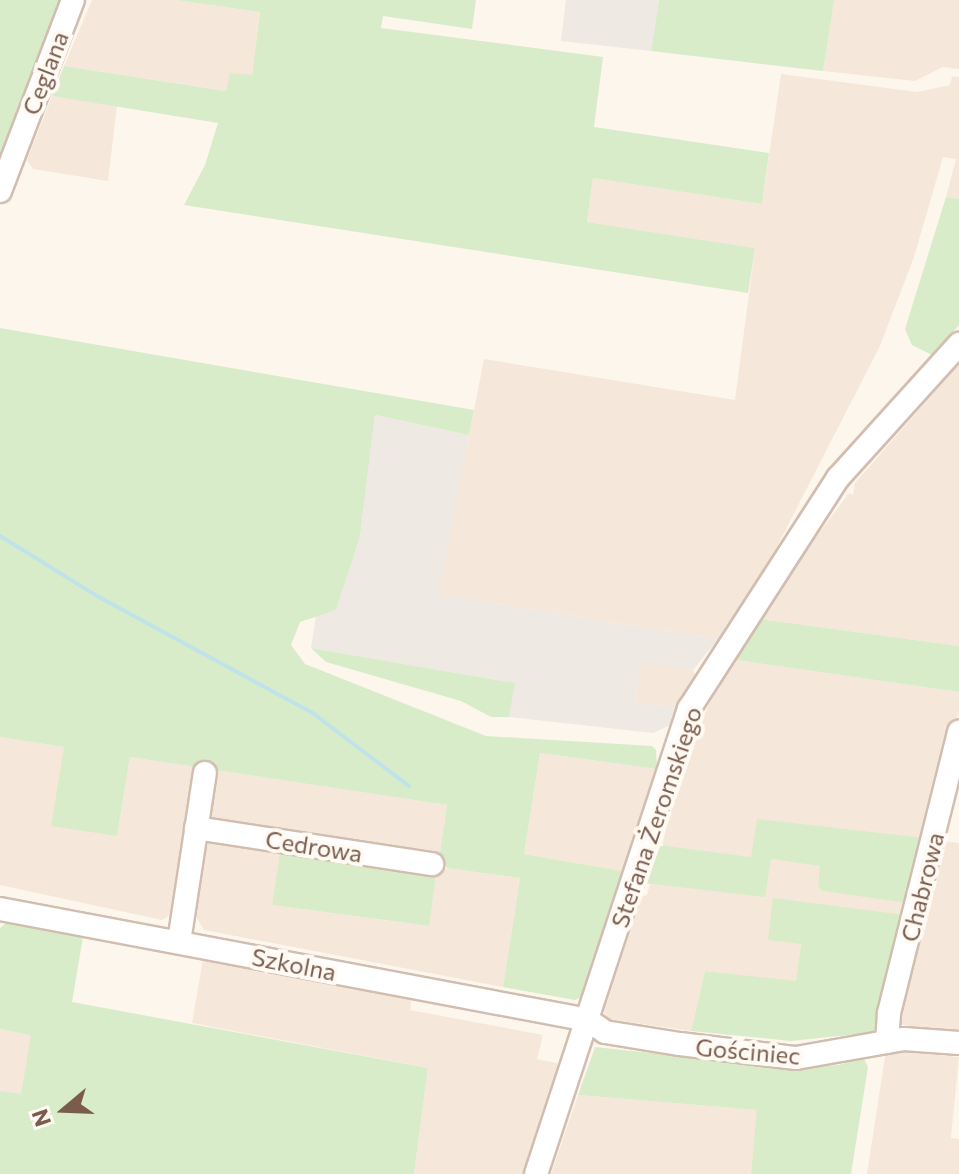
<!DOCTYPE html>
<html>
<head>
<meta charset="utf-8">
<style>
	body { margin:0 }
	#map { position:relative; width:959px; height:1174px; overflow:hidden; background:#fdf6ec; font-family:Commissioner,sans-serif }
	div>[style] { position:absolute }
	.residential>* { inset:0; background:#f5e8da }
	.industrial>* { inset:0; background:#efe9e4 }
	.green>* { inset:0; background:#d8ecc9 }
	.stream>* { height:4px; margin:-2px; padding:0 2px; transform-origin:2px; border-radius:2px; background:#bfe3e8 }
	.roads { filter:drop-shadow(2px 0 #d1beb0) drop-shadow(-2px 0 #d1beb0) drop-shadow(0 2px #d1beb0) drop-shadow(0 -2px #d1beb0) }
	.minor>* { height:22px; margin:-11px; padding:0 11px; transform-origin:11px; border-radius:11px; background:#fff }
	span { translate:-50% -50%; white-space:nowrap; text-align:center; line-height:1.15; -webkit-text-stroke:8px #fffaf3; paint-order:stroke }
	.street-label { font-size:24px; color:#7a5c4d }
	.north { position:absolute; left:24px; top:1070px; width:80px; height:80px; -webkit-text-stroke:6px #fffaf3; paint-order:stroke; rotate:251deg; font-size:22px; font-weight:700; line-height:32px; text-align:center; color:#7a5c4d }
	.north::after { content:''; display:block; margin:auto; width:28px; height:36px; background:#7a5c4d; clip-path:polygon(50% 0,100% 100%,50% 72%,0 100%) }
</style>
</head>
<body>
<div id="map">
	<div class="residential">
		<div style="clip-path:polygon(92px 0,176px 0,260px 12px,252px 75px,227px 91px,64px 66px)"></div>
		<div style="clip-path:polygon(833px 0,959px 0,959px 69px,943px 67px,915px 81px,823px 71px)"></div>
		<div style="clip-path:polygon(781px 74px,917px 92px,950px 85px,952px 76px,959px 77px,959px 199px,946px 197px,956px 159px,943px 157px,914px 257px,880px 346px,768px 564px,718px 639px,438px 594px,484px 359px,735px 400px,755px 248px,587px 222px,593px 178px,762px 204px)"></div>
		<div style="clip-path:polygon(52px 96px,117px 106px,108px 181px,33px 169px,27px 160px)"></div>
		<div style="clip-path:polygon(959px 364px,959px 646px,761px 619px,810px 545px,849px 493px,853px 495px,855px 483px)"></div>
		<div style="clip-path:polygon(736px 660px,959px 692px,959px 712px,905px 915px,801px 944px,796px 982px,705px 971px,691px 1031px,609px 1019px,604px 1012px,641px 897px,647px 895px,650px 884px,645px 883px,663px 841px,682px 769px,709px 704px)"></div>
		<div style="clip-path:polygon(641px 661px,693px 670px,696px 676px,677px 708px,635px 701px)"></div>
		<div style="clip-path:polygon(0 737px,64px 747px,117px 836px,130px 757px,197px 767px,175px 912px,162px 920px,0 885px)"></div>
		<div style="clip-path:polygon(540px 753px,657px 769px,627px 872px,524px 854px)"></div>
		<div style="clip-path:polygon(218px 770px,447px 805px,439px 858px,210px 822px)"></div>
		<div style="clip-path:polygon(208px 840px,280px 851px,272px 905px,428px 926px,436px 875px,447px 868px,520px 878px,503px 987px,204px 930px,196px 917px)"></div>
		<div style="clip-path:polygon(941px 841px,959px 843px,959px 1033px,897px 1024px)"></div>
		<div style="clip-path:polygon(203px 959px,412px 996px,410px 1010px,543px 1035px,537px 1059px,565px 1065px,526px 1174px,414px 1174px,428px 1068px,192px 1023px)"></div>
		<div style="clip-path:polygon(0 1029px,32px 1034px,21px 1095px,0 1091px)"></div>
		<div style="clip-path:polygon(886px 1050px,959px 1057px,951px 1138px,959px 1139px,959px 1174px,867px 1174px)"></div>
		<div style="clip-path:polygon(578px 1095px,758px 1110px,751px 1174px,551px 1174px)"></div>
	</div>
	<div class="industrial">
		<div style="clip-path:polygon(566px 0,659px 0,651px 51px,561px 41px)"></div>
		<div style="clip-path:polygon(375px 415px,469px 435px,439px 594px,718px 639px,693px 670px,641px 662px,635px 701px,677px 708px,673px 724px,653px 733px,509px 717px,514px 683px,311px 648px,316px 616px,336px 610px,360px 537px)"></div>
	</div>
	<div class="green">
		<div style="clip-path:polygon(0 0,60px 0,0 157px)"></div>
		<div style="clip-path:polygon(176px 0,476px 0,472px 29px,383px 16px,381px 28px,603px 57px,594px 127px,769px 153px,762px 204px,593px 178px,587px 222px,755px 248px,748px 293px,184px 205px,205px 165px,218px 123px,52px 96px,64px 66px,226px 91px,230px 73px,252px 75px,260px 12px)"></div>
		<div style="clip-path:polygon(659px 0,834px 0,823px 71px,651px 51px)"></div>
		<div style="clip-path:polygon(946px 197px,959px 199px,959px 325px,932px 355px,912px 345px,905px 329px)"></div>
		<div style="clip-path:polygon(0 328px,474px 410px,469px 435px,375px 415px,360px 537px,336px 610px,300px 622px,291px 645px,305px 664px,486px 736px,652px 746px,656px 750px,657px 769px,540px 753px,524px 854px,627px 872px,590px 985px,581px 997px,575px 1000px,503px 987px,520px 878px,447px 868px,439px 858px,447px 805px,130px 757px,117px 836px,51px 826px,64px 747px,0 737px)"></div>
		<div style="clip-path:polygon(761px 619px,959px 646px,959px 692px,736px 660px)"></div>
		<div style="clip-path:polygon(311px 648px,515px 683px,509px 717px,491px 717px,461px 701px,326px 662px)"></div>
		<div style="clip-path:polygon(757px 819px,924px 838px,908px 903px,823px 891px,818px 887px,820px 866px,771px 859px,765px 897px,645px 883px,658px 845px,751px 857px)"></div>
		<div style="clip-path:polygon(280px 851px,436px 875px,429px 926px,272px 905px)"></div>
		<div style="clip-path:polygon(773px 898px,905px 915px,889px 993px,875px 1032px,791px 1041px,691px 1031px,705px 971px,796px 981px,801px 944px,768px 940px)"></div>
		<div style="clip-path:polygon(6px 923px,83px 937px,72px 1002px,428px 1068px,414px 1174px,0 1174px,0 1091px,21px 1094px,31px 1035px,0 1029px,0 928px)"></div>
		<div style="clip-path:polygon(595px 1047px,790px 1068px,839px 1065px,863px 1057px,868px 1067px,851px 1174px,751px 1174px,757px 1110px,578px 1095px)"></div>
	</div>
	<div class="stream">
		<div style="left:0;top:536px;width:114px;rotate:31.7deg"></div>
		<div style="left:97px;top:596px;width:247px;rotate:28.5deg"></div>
		<div style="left:314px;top:714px;width:119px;rotate:37.2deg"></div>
	</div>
	<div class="roads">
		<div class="minor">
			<div style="left:0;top:191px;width:204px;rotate:-69.1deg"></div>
			<div style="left:196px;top:828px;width:239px;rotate:8.7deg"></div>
			<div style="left:0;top:909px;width:598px;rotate:10.69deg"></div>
			<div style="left:588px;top:1020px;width:21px;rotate:35deg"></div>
			<div style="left:605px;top:1032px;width:76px;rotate:9.1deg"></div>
			<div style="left:680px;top:1044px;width:117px;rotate:6.9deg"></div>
			<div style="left:796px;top:1058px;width:110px;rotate:-10deg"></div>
			<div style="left:904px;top:1039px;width:55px;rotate:4.2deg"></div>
			<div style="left:179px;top:942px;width:171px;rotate:-81.3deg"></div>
			<div style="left:887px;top:1042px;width:29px;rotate:-86deg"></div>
			<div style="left:889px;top:1013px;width:290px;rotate:-76deg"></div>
			<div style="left:536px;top:1174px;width:490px;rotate:-71.8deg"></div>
			<div style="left:689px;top:709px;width:275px;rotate:-57.2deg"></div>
			<div style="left:838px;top:478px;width:181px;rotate:-47.9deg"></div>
		</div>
	</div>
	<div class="street-label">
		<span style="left:45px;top:73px;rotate:-69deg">Ceglana</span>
		<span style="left:656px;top:817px;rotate:-71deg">Stefana Żeromskiego</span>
		<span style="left:314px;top:846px;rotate:9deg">Cedrowa</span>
		<span style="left:922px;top:887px;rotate:-76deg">Chabrowa</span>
		<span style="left:294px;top:964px;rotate:11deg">Szkolna</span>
		<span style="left:748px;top:1051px;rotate:5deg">Gościniec</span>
	</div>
	<div class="north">N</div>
</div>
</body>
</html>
